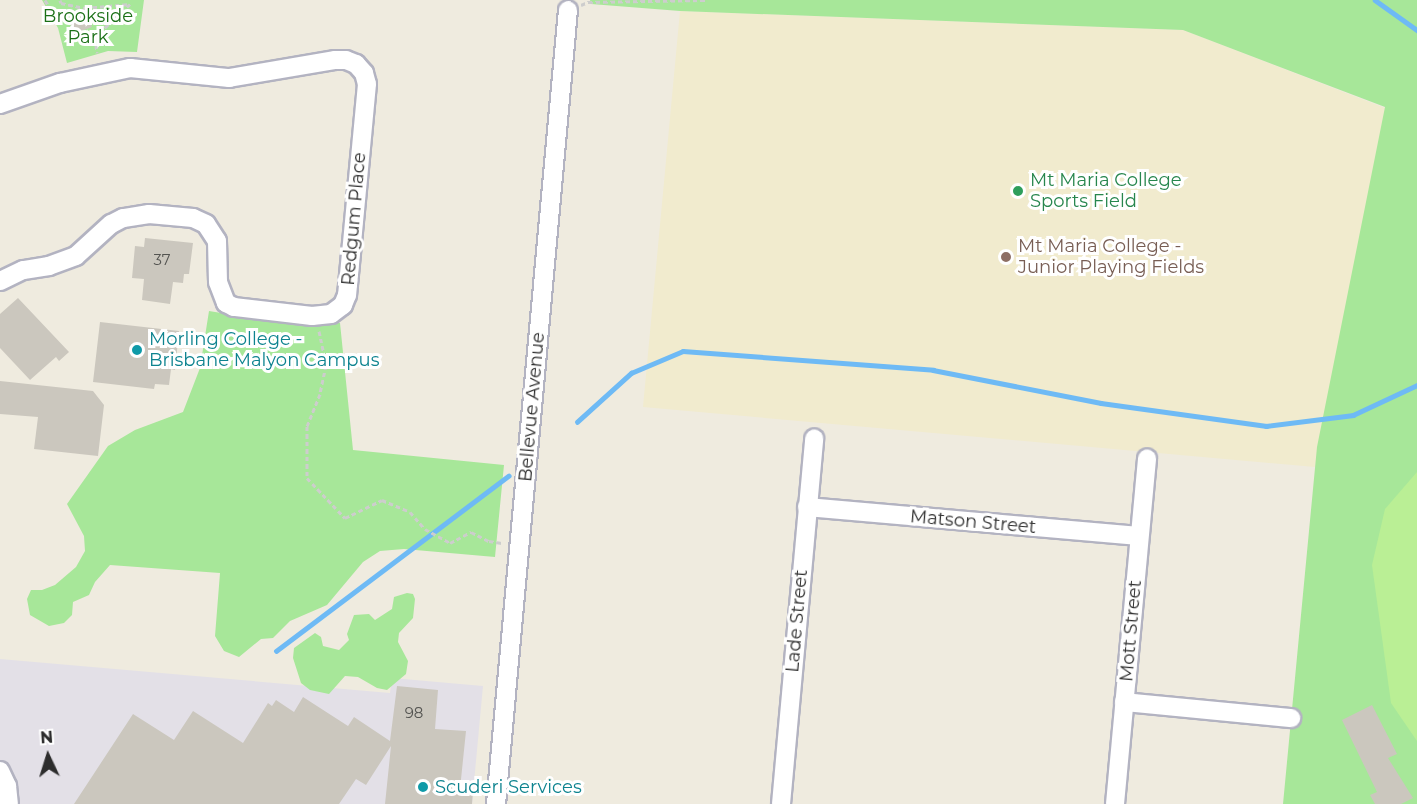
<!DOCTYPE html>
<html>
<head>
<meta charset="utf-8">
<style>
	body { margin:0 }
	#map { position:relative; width:1417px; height:804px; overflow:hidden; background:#efebdf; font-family:Montserrat,sans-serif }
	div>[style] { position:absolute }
	.industrial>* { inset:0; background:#e3e0e7 }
	.education>* { inset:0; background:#f1ebce }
	.green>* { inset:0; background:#a7e799 }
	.pitch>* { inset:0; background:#baef95 }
	.stream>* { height:4.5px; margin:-2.25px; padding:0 2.25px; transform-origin:2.25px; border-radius:2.25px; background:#6ebaf5 }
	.building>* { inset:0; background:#cbc7be }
	.path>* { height:3px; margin-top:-1.5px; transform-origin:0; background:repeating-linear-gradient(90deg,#cdcdcd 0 4.5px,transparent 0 7.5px) }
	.roads { filter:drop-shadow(2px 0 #b3b3c1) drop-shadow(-2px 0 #b3b3c1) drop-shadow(0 2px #b3b3c1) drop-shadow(0 -2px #b3b3c1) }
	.minor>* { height:18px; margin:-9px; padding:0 9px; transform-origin:9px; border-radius:9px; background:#fff }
	.dots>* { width:16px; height:16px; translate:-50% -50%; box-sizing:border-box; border:3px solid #fff; border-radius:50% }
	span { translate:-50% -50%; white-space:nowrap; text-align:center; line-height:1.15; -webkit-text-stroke:6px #fff; paint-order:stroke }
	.number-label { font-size:15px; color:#545451 }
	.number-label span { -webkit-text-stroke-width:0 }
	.park-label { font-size:18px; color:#1b7017 }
	.leisure-label { font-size:18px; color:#27864d }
	.left { translate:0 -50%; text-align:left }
	.street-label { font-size:18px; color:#2d2d2d }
	.education-label { font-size:18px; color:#785e54 }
	.culture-label { font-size:18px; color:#0d838f }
	.north { position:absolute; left:18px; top:726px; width:60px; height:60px; -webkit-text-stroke:4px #fff; paint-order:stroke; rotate:356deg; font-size:16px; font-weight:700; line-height:24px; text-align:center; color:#2d2d2d }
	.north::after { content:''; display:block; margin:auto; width:21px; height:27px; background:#2d2d2d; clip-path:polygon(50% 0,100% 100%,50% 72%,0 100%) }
</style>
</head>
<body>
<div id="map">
	<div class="industrial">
		<div style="clip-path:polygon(0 659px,390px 693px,392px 678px,483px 686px,472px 804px,0 804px)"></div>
	</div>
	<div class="education">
		<div style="clip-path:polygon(680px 11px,1183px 30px,1385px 108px,1315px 467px,643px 407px)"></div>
	</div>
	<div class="green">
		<div style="clip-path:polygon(42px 0,144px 0,137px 52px,108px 51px,67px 63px,58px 28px)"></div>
		<div style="clip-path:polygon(590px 0,1417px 0,1417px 804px,1283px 804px,1317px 447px,1385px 107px,1183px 30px,680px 11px,591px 4px)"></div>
		<div style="clip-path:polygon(209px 311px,282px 323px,340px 323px,353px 450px,504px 465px,495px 557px,404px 549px,380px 551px,363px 562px,327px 605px,290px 621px,273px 638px,261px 639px,239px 657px,224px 651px,215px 636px,220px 573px,110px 565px,95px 582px,89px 595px,73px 602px,72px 615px,64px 623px,49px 626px,30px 615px,27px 599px,31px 590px,42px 590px,55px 585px,76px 567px,85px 551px,84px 536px,67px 504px,108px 446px,135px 430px,183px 412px,200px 368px)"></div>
		<div style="clip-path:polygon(407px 593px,413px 594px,415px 599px,413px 618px,399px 633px,398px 642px,408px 661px,406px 674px,387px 690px,377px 688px,358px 677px,345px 676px,329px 694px,310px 690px,301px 683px,293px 658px,294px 648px,315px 633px,321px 637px,323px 646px,339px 650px,349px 640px,347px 634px,354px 615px,369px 614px,375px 620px,392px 609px,394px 597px)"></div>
	</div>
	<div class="pitch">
		<div style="clip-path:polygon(1417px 472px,1417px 741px,1391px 703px,1372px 565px,1385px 509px)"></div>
	</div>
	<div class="stream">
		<div style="left:1375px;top:0;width:52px;rotate:35.5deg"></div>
		<div style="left:577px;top:422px;width:73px;rotate:-42.2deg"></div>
		<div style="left:631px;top:373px;width:56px;rotate:-22.9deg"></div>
		<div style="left:683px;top:351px;width:251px;rotate:4.3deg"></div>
		<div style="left:933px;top:370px;width:171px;rotate:11.1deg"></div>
		<div style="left:1101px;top:403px;width:167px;rotate:7.9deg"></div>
		<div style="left:1266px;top:426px;width:88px;rotate:-7.2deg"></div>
		<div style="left:1353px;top:415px;width:71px;rotate:-25.1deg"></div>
		<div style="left:276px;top:651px;width:291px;rotate:-37deg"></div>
	</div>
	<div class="building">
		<div style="clip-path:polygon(87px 13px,92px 27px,71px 35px,70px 14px)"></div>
		<div style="clip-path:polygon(145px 238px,193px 243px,189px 274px,184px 274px,183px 283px,173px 282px,170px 304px,142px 300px,144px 279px,132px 278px,135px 246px,144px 247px)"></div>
		<div style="clip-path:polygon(18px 298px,69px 352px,59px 361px,56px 357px,30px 380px,0 348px,0 314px)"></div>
		<div style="clip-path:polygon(100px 322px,179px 331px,175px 370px,171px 369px,169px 385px,155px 384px,154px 389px,93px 382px)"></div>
		<div style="clip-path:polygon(0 381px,93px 391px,104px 405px,98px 456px,34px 449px,38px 417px,0 414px)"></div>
		<div style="clip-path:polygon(397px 686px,438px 690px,435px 729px,466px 731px,460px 789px,473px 790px,472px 804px,385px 804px,391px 746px,366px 785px,356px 779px,339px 804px,74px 804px,133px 714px,174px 740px,193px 711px,243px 743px,268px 703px,272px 706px,276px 700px,294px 712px,303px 697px,348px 726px,354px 717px,390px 741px)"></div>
		<div style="clip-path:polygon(1372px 705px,1397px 754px,1388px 758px,1413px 798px,1401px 804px,1375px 804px,1370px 795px,1377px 792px,1342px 720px)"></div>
	</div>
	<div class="path">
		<div style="left:45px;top:0;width:6px;rotate:59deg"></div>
		<div style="left:60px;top:0;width:3px;rotate:72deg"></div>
		<div style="left:61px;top:3px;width:25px;rotate:12deg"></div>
		<div style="left:85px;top:8px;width:45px;rotate:-5.1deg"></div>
		<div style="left:130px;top:4px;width:48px;rotate:136.7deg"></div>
		<div style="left:95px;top:37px;width:16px;rotate:83deg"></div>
		<div style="left:581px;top:5px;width:8px;rotate:-23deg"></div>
		<div style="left:588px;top:2px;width:117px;rotate:-1deg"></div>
		<div style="left:319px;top:331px;width:35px;rotate:78deg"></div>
		<div style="left:326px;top:365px;width:30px;rotate:102deg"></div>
		<div style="left:320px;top:394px;width:35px;rotate:112deg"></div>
		<div style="left:307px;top:426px;width:52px;rotate:90deg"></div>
		<div style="left:307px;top:478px;width:55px;rotate:46.5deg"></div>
		<div style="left:345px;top:518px;width:41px;rotate:-25.9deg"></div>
		<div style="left:382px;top:500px;width:30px;rotate:23deg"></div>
		<div style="left:410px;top:512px;width:23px;rotate:49deg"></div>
		<div style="left:425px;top:529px;width:29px;rotate:29deg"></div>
		<div style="left:450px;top:543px;width:24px;rotate:-28deg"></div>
		<div style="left:471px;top:532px;width:20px;rotate:27deg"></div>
		<div style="left:489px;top:541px;width:13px;rotate:9deg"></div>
	</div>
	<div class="roads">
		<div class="minor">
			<div style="left:0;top:104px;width:64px;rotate:-19.3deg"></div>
			<div style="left:60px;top:83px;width:72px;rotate:-12.1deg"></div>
			<div style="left:130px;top:68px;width:100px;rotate:5.8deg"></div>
			<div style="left:229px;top:78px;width:108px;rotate:-9.6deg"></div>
			<div style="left:335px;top:60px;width:11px"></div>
			<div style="left:346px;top:60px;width:11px;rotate:22deg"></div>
			<div style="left:356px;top:64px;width:12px;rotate:48deg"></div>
			<div style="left:364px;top:73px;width:11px;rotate:75deg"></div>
			<div style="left:367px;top:84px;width:212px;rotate:95.4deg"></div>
			<div style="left:347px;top:295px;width:11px;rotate:112deg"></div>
			<div style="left:343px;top:305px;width:15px;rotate:143deg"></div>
			<div style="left:331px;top:314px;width:19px;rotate:174deg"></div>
			<div style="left:312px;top:316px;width:79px;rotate:-173.4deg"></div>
			<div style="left:234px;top:307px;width:9px;rotate:-153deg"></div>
			<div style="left:226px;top:303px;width:22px;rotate:-111deg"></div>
			<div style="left:218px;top:282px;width:41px;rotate:-91.4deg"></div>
			<div style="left:217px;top:241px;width:20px;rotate:-123deg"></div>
			<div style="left:206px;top:224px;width:14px;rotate:-155deg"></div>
			<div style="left:193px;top:218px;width:44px;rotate:-174.8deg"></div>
			<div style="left:149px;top:214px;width:26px;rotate:171deg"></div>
			<div style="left:123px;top:218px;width:13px;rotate:153deg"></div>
			<div style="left:111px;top:224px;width:47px;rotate:137.6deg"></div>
			<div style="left:76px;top:256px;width:29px;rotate:160deg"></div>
			<div style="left:49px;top:266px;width:26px;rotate:171deg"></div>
			<div style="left:23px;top:270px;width:25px;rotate:154deg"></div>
			<div style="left:807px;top:507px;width:333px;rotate:5deg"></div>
			<div style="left:1124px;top:702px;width:168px;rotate:5.5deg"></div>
			<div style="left:0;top:771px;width:17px;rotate:65deg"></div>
			<div style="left:7px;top:786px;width:18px;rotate:84deg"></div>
			<div style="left:496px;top:804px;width:797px;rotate:-84.82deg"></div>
			<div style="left:781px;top:804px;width:367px;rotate:-84.8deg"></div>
			<div style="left:1115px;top:804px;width:347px;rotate:-84.7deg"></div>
		</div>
	</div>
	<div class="dots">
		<div style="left:1018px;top:191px;background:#2e9e5b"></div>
		<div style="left:1006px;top:257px;background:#8d6e63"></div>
		<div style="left:137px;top:350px;background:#0f9aa8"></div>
		<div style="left:423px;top:787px;background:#0f9aa8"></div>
	</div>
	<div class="number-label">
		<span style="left:162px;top:260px">37</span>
		<span style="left:414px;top:713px">98</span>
	</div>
	<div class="park-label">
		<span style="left:88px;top:27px">Brookside<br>Park</span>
	</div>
	<div class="leisure-label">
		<span class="left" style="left:1030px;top:191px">Mt Maria College<br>Sports Field</span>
	</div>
	<div class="street-label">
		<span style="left:354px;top:219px;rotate:-85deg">Redgum Place</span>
		<span style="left:532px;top:407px;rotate:-85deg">Bellevue Avenue</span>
		<span style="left:973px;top:522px;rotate:5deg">Matson Street</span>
		<span style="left:797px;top:621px;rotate:-85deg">Lade Street</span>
		<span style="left:1131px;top:631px;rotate:-85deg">Mott Street</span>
	</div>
	<div class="education-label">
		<span class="left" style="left:1018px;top:257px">Mt Maria College -<br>Junior Playing Fields</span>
	</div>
	<div class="culture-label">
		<span class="left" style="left:149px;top:350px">Morling College -<br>Brisbane Malyon Campus</span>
		<span class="left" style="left:435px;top:787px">Scuderi Services</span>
	</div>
	<div class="north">N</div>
</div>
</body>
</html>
